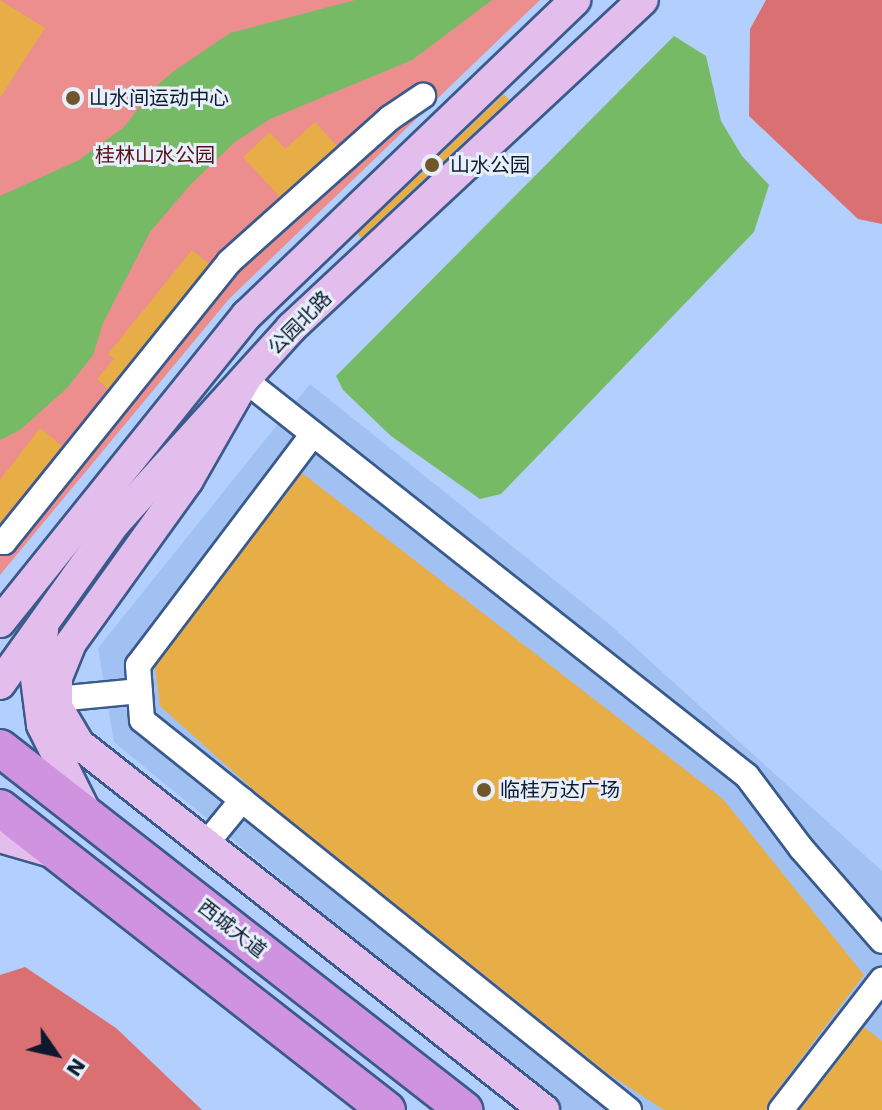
<!DOCTYPE html>
<html>
<head>
<meta charset="utf-8">
<style>
	body { margin:0 }
	#map { position:relative; width:882px; height:1110px; overflow:hidden; background:#b2cffd; font-family:"Work Sans","Noto Sans SC",sans-serif }
	div>[style] { position:absolute }
	.built>* { inset:0; background:#a1c1f3 }
	.green>* { inset:0; background:#ec8d8e }
	.forest>* { inset:0; background:#db7073 }
	.water>* { inset:0; background:#77ba65 }
	.building>* { inset:0; background:#e7ae47 }
	.roads { filter:drop-shadow(2px 0 #3a5a8c) drop-shadow(-2px 0 #3a5a8c) drop-shadow(0 2px #3a5a8c) drop-shadow(0 -2px #3a5a8c) }
	.minor>* { height:24px; margin:-12px; padding:0 12px; transform-origin:12px; border-radius:12px; background:#fff }
	.major>* { height:30px; margin:-15px; padding:0 15px; transform-origin:15px; border-radius:15px; background:#e3beec }
	.highway>* { height:36px; margin:-18px; padding:0 18px; transform-origin:18px; border-radius:18px; background:#d093e0 }
	.dots>* { width:22px; height:22px; translate:-50% -50%; box-sizing:border-box; border:4px solid #e7effb; border-radius:50% }
	span { translate:-50% -50%; white-space:nowrap; text-align:center; line-height:1.15; -webkit-text-stroke:6px #e7effb; paint-order:stroke }
	.poi-label { font-size:20px; color:#0c192e }
	.left { translate:0 -50%; text-align:left }
	.park-label { font-size:20px; color:#541018 }
	.street-label { font-size:20px; color:#0c192e }
	.north { position:absolute; left:16px; top:1014px; width:80px; height:80px; -webkit-text-stroke:6px #e7effb; paint-order:stroke; rotate:124deg; font-size:22px; font-weight:700; line-height:32px; text-align:center; color:#0c192e }
	.north::after { content:''; display:block; margin:auto; width:28px; height:36px; background:#0c192e; clip-path:polygon(50% 0,100% 100%,50% 72%,0 100%) }
</style>
</head>
<body>
<div id="map">
	<div class="built">
		<div style="clip-path:polygon(310px 384px,608px 623px,882px 871px,882px 1110px,562px 1110px,114px 742px,98px 648px)"></div>
	</div>
	<div class="green">
		<div style="clip-path:polygon(0 0,540px 0,229px 299px,0 575px)"></div>
	</div>
	<div class="forest">
		<div style="clip-path:polygon(766px 0,882px 0,882px 224px,858px 219px,749px 116px,750px 29px)"></div>
		<div style="clip-path:polygon(25px 967px,116px 1028px,202px 1110px,0 1110px,0 975px)"></div>
	</div>
	<div class="water">
		<div style="clip-path:polygon(355px 0,492px 0,412px 60px,270px 119px,235px 142px,191px 184px,150px 232px,103px 323px,93px 355px,68px 387px,20px 430px,0 440px,0 196px,79px 160px,124px 127px,154px 88px,174px 71px,230px 33px)"></div>
		<div style="clip-path:polygon(674px 36px,706px 56px,721px 121px,742px 156px,769px 185px,754px 232px,501px 494px,480px 499px,391px 436px,343px 390px,336px 376px)"></div>
	</div>
	<div class="building">
		<div style="clip-path:polygon(0 0,45px 28px,0 98px)"></div>
		<div style="clip-path:polygon(504px 94px,509px 100px,361px 238px,357px 234px)"></div>
		<div style="clip-path:polygon(315px 122px,337px 146px,280px 197px,243px 157px,270px 132px,285px 149px)"></div>
		<div style="clip-path:polygon(192px 250px,209px 264px,108px 389px,97px 379px,114px 359px,108px 354px)"></div>
		<div style="clip-path:polygon(40px 428px,62px 446px,0 523px,0 480px)"></div>
		<div style="clip-path:polygon(302px 473px,723px 799px,864px 975px,769px 1101px,766px 1110px,664px 1110px,607px 1073px,265px 800px,160px 706px,155px 667px)"></div>
		<div style="clip-path:polygon(864px 1027px,882px 1041px,882px 1110px,800px 1110px)"></div>
	</div>
	<div class="roads">
		<div class="minor">
			<div style="left:245px;top:380px;width:639px;rotate:38.27deg"></div>
			<div style="left:747px;top:776px;width:90px;rotate:53.1deg"></div>
			<div style="left:801px;top:848px;width:123px;rotate:48.9deg"></div>
			<div style="left:313px;top:434px;width:290px;rotate:127.1deg"></div>
			<div style="left:138px;top:665px;width:55px;rotate:85.8deg"></div>
			<div style="left:142px;top:720px;width:624px;rotate:38.69deg"></div>
			<div style="left:0;top:542px;width:4px"></div>
			<div style="left:4px;top:542px;width:359px;rotate:-51.2deg"></div>
			<div style="left:229px;top:262px;width:216px;rotate:-41.8deg"></div>
			<div style="left:390px;top:118px;width:40px;rotate:-34deg"></div>
			<div style="left:57px;top:699px;width:83px;rotate:-5.5deg"></div>
			<div style="left:206px;top:844px;width:57px;rotate:-50.7deg"></div>
			<div style="left:781px;top:1110px;width:165px;rotate:-52.2deg"></div>
		</div>
		<div class="major">
			<div style="left:245px;top:380px;width:115px;rotate:119.7deg"></div>
			<div style="left:188px;top:480px;width:201px;rotate:125.7deg"></div>
			<div style="left:71px;top:643px;width:38px;rotate:112deg"></div>
			<div style="left:57px;top:678px;width:29px;rotate:90deg"></div>
			<div style="left:57px;top:707px;width:43px;rotate:59.3deg"></div>
			<div style="left:79px;top:744px;width:592px;rotate:38.21deg"></div>
			<div style="left:0;top:622px;width:394px;rotate:-51.2deg"></div>
			<div style="left:247px;top:315px;width:455px;rotate:-43.8deg"></div>
			<div style="left:43px;top:631px;width:41px;rotate:101.3deg"></div>
			<div style="left:35px;top:671px;width:54px;rotate:82.6deg"></div>
			<div style="left:42px;top:725px;width:101px;rotate:63.4deg"></div>
			<div style="left:0;top:684px;width:198px;rotate:-54.5deg"></div>
			<div style="left:115px;top:523px;width:263px;rotate:-47.9deg"></div>
			<div style="left:291px;top:328px;width:481px;rotate:-43deg"></div>
			<div style="left:0;top:837px;width:54px;rotate:16.1deg"></div>
		</div>
		<div class="highway">
			<div style="left:0;top:748px;width:589px;rotate:37.96deg"></div>
			<div style="left:0;top:808px;width:491px;rotate:38deg"></div>
		</div>
	</div>
	<div class="dots">
		<div style="left:73px;top:98px;background:#705628"></div>
		<div style="left:432px;top:165px;background:#705628"></div>
		<div style="left:484px;top:790px;background:#705628"></div>
	</div>
	<div class="poi-label">
		<span class="left" style="left:89px;top:98px">山水间运动中心</span>
		<span class="left" style="left:450px;top:165px">山水公园</span>
		<span class="left" style="left:500px;top:790px">临桂万达广场</span>
	</div>
	<div class="park-label">
		<span style="left:155px;top:155px">桂林山水公园</span>
	</div>
	<div class="street-label">
		<span style="left:300px;top:323px;rotate:-45deg">公园北路</span>
		<span style="left:232px;top:929px;rotate:38deg">西城大道</span>
	</div>
	<div class="north">N</div>
</div>
</body>
</html>
